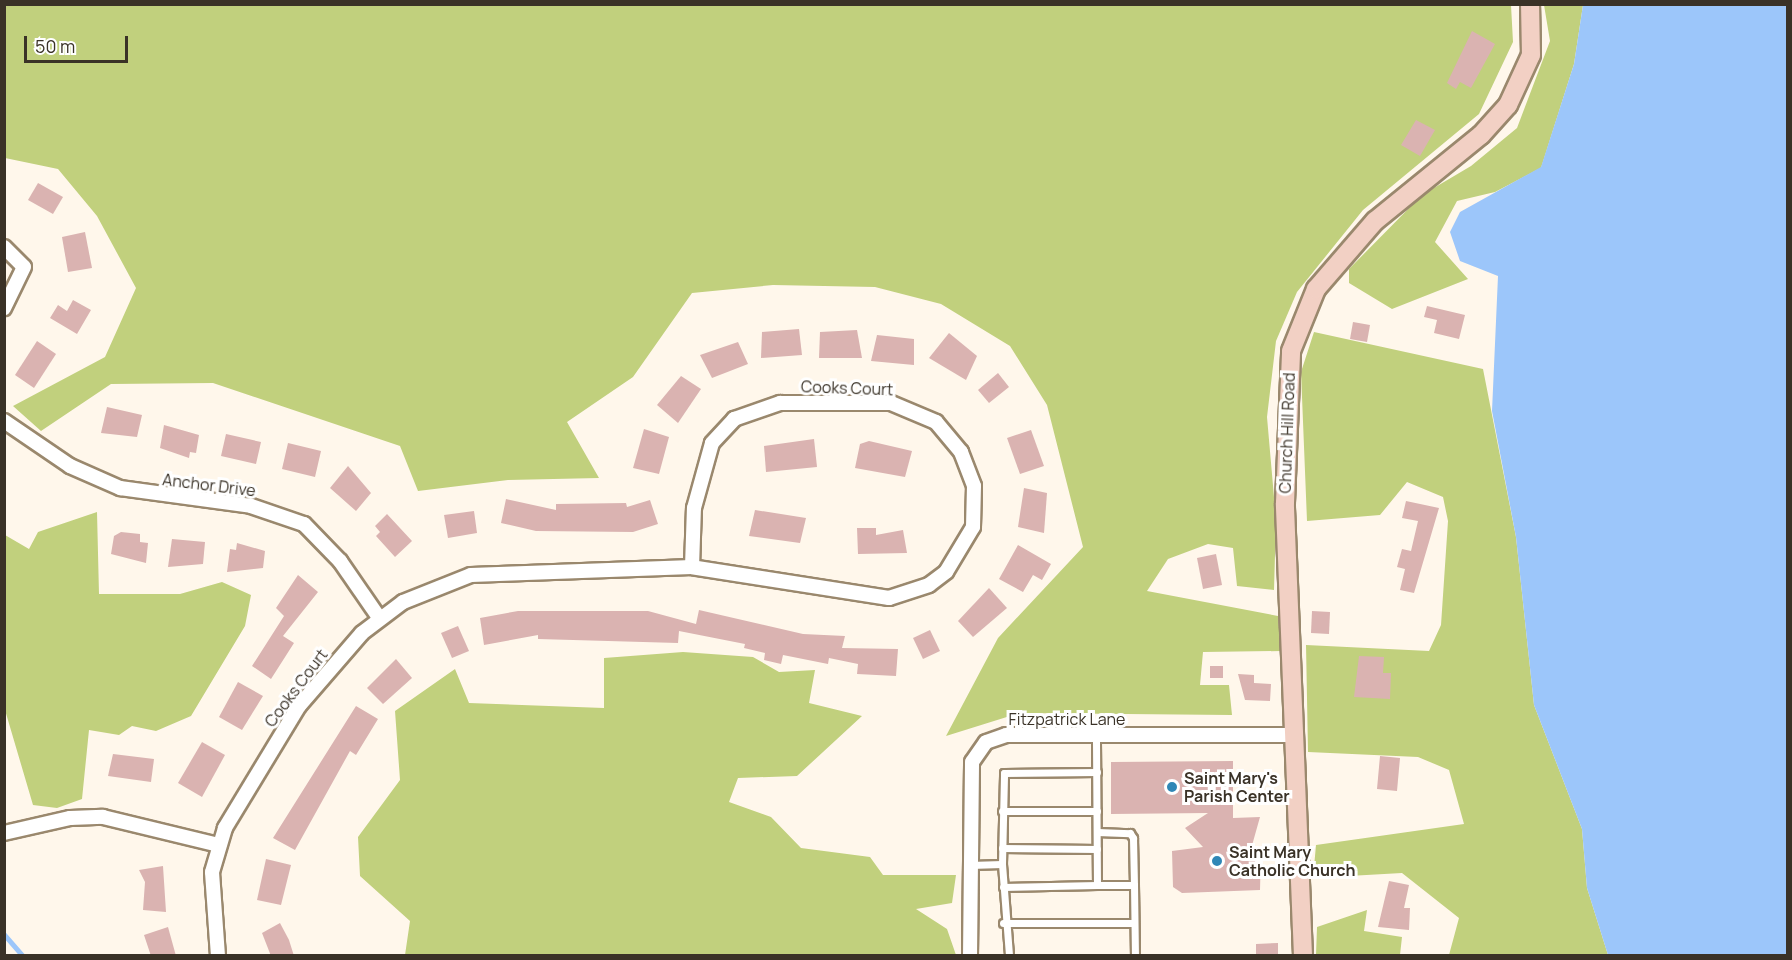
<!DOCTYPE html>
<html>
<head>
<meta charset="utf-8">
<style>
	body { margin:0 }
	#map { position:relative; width:1792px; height:960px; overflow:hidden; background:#fff7eb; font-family:Manrope,sans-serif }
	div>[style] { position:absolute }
	.forest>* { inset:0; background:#c1d07d }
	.water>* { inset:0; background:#9cc6fa }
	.stream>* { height:4.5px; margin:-2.25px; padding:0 2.25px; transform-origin:2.25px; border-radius:2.25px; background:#9cc6fa }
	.building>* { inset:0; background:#dab3b1 }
	.roads { filter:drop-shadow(2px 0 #9a886d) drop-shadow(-2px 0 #9a886d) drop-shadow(0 2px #9a886d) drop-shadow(0 -2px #9a886d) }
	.lane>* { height:7px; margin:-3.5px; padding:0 3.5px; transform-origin:3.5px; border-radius:3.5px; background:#fff }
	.street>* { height:14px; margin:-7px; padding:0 7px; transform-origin:7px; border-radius:7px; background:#fff }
	.secondary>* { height:18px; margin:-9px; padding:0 9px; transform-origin:9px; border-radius:9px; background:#f2d0c4 }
	.dots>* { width:16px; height:16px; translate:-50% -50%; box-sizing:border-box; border:3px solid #fff; border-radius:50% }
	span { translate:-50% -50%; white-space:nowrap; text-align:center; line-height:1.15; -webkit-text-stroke:6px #fff; paint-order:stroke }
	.street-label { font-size:16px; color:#3a3227 }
	.poi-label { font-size:16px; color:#3a3227; font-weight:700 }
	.left { translate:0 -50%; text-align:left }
	.frame { position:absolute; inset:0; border:6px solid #3a3227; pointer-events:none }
	.scale { position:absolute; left:24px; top:36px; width:104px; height:27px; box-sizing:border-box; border:3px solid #3a3227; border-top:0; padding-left:8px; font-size:18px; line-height:21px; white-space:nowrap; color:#3a3227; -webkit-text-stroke:4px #fff; paint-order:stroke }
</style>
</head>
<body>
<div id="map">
	<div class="forest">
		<div style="clip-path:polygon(5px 5px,1511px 5px,1513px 42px,1479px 114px,1363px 210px,1297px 292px,1276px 341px,1267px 417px,1276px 520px,1274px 590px,1237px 586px,1233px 548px,1208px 544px,1168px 559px,1147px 591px,1278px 616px,1281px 651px,1203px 652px,1200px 685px,1229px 685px,1232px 715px,1020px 713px,946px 736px,998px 638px,1083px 547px,1047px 405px,1010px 346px,941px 304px,875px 287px,773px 285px,692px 293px,633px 377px,567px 422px,599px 478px,508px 480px,418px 491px,400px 446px,213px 383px,111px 384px,41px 431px,13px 406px,105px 357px,136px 288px,97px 216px,58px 169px,5px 158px)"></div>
		<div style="clip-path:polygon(1544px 5px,1583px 5px,1574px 64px,1541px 168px,1495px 192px,1457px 201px,1435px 242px,1468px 279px,1392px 309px,1349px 283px,1349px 269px,1422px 195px,1471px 166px,1517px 128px,1550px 41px)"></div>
		<div style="clip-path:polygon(1314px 332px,1483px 369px,1516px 537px,1534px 705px,1582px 829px,1587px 888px,1608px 955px,1449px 955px,1459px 918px,1402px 873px,1313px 878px,1316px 845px,1464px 824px,1449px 770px,1418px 757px,1308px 752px,1306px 645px,1429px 651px,1441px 625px,1448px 521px,1443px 497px,1407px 482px,1380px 515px,1307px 521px,1301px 372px)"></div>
		<div style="clip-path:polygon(97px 512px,99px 594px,180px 594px,222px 582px,251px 595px,245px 626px,191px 716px,156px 731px,132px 726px,119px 735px,89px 730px,82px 799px,57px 808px,33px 805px,5px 710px,5px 535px,29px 549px,38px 532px)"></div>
		<div style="clip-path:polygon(683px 652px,753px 657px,779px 672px,815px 670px,809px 703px,862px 716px,797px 776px,738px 778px,729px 802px,771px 817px,801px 848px,870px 857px,883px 875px,956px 875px,952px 903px,916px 909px,947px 929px,956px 955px,405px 955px,410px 921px,360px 876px,358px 837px,400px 780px,395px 711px,455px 669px,469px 703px,604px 708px,604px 658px)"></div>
		<div style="clip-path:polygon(1367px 910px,1364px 931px,1402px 937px,1400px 955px,1316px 955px,1317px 927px)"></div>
	</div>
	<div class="water">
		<div style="clip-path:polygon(1583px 5px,1787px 5px,1787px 955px,1608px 955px,1587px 888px,1582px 829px,1534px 705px,1516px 537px,1492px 411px,1498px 276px,1460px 261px,1450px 232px,1460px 212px,1541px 167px,1574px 64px)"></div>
	</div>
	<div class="stream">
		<div style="left:4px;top:934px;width:29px;rotate:49deg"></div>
	</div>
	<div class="building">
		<div style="clip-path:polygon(1472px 31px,1495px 44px,1471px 88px,1460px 82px,1456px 89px,1447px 83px)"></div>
		<div style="clip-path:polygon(1416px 120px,1435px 130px,1420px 156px,1401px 145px)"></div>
		<div style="clip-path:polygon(38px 183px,63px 197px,53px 214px,28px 200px)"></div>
		<div style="clip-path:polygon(85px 232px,92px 268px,68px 272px,62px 237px)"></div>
		<div style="clip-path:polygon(73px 300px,91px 310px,77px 334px,50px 318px,58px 305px,67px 311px)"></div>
		<div style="clip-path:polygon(1427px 306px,1465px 315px,1459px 339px,1434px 333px,1437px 320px,1424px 317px)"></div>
		<div style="clip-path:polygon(1353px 322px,1370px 325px,1367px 342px,1350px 339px)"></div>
		<div style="clip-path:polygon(799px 329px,802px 355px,761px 358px,762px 332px)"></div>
		<div style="clip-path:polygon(857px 330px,862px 358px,819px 358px,820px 332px)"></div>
		<div style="clip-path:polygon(949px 333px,977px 356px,966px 380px,929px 358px)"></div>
		<div style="clip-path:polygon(877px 335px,914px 339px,914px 365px,871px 361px)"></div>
		<div style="clip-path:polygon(37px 341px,56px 354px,34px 388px,15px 375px)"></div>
		<div style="clip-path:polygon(738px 342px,748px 364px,712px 378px,700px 355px)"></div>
		<div style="clip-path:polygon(998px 373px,1009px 387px,989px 403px,978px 390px)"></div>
		<div style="clip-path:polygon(681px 376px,701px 389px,678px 423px,657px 405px)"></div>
		<div style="clip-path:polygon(107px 407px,142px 415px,137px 437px,101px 433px)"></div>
		<div style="clip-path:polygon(164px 425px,199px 435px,196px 453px,190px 452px,189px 458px,160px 448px)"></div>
		<div style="clip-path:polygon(644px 429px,669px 437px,659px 474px,633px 468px)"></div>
		<div style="clip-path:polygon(1031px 430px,1044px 466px,1020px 474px,1007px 438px)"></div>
		<div style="clip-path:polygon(226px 434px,261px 442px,256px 464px,221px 456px)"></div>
		<div style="clip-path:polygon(814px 439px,817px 467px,766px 472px,764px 446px)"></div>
		<div style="clip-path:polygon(869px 441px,912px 451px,905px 477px,855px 468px,860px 444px)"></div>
		<div style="clip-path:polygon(288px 443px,321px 451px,315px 477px,282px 469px)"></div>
		<div style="clip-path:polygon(348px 466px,371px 493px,356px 511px,330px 488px)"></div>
		<div style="clip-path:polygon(1024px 488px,1047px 493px,1044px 533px,1018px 527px)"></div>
		<div style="clip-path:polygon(506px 499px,556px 510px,556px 504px,626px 503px,627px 507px,650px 500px,658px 524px,633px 532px,536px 531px,501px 523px)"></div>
		<div style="clip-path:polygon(1406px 501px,1439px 508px,1414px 593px,1400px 590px,1405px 569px,1397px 567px,1402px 549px,1411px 551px,1418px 521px,1402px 518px)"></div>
		<div style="clip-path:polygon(755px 510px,806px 518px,800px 543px,749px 536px)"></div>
		<div style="clip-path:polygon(474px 511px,477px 533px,448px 538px,444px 515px)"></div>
		<div style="clip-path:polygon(387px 514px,412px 541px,395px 557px,376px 536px,380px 532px,375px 526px)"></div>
		<div style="clip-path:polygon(857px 528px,876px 528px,876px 535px,903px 530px,907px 553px,858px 554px)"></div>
		<div style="clip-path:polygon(121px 532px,140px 534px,140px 542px,148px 543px,146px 563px,111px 554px,114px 536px)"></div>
		<div style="clip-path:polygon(172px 539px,205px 542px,203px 564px,168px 567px)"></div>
		<div style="clip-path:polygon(237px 543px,265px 551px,263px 568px,227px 572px,230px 549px,236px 550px)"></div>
		<div style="clip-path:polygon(1018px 545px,1051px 564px,1042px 580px,1033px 575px,1023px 592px,999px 579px)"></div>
		<div style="clip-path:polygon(1216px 554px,1222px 585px,1203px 589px,1197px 558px)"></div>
		<div style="clip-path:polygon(298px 575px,318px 592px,283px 636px,294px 643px,271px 679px,252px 666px,284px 616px,276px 608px)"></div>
		<div style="clip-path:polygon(989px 588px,1007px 608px,973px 637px,958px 621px)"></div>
		<div style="clip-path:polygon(699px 610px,803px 634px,845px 636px,842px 648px,898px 649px,896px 676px,857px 674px,858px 664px,829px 658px,828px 664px,783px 655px,781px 664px,764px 660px,765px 653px,744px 648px,745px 644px,679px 631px,678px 643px,538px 639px,538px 635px,484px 645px,480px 618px,518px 611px,648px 611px,696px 624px)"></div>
		<div style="clip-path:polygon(1312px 611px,1330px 612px,1329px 634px,1311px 633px)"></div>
		<div style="clip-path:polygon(458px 626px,469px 651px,452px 658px,441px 633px)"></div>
		<div style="clip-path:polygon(930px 630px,940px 651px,923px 659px,913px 638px)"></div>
		<div style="clip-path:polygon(1359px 656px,1384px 657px,1383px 673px,1391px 673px,1390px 699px,1354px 697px)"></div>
		<div style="clip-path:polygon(396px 659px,412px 678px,383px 704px,367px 688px)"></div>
		<div style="clip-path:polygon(1210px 666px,1223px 666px,1223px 678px,1210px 678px)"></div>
		<div style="clip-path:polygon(1238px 674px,1254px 675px,1254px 683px,1271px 684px,1270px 701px,1245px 700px)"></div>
		<div style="clip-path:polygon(238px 682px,263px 696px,242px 730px,219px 717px)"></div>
		<div style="clip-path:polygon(356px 706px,378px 719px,356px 755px,350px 751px,295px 850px,273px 838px)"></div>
		<div style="clip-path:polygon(202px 742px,225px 755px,202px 797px,178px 783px)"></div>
		<div style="clip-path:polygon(113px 754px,154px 759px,151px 782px,108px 776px)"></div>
		<div style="clip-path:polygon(1380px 756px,1400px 758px,1397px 791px,1377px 789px)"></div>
		<div style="clip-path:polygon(1233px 761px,1233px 818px,1260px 817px,1251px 849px,1261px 850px,1260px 890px,1182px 893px,1173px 887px,1172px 851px,1203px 847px,1185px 828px,1208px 813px,1111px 814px,1111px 762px)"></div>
		<div style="clip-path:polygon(266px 859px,291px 865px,281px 905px,257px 900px)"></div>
		<div style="clip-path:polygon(163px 866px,166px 912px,143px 910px,145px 882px,139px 870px)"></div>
		<div style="clip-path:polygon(1389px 881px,1409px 885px,1404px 908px,1410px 908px,1409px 930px,1378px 927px)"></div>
		<div style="clip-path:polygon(280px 923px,289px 940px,294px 956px,271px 956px,262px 933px)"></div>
		<div style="clip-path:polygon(168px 927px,176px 956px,151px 956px,144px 935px)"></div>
		<div style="clip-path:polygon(1278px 943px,1278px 956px,1256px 956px,1256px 944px)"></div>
	</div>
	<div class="roads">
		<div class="lane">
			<div style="left:1002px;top:811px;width:95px"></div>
			<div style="left:1097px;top:832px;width:33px;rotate:2deg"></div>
			<div style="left:1130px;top:833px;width:6px;rotate:59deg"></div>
			<div style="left:1133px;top:838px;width:47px;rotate:88.8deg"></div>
			<div style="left:1134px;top:885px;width:37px;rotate:180deg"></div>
			<div style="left:1002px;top:848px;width:95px;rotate:0.6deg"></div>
			<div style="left:1002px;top:864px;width:92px;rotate:85.6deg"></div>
			<div style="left:970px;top:865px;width:32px;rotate:-2deg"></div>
			<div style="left:1002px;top:864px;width:91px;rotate:-88.7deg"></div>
			<div style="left:1004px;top:773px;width:93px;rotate:-0.6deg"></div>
			<div style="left:1134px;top:885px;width:71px;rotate:89.2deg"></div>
			<div style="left:1003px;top:887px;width:94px;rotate:-1.2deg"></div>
			<div style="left:1097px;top:885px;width:150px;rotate:-90.4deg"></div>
			<div style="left:1003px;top:923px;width:131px"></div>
		</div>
		<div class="street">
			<div style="left:4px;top:247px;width:28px;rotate:45deg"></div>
			<div style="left:24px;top:267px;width:46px;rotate:116deg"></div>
			<div style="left:780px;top:403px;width:111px"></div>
			<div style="left:891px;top:403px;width:49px;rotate:22.9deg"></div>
			<div style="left:936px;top:422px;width:39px;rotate:50deg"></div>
			<div style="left:961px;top:452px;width:36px;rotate:69deg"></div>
			<div style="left:974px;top:486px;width:41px;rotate:91.4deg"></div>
			<div style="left:973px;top:527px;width:52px;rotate:121deg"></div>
			<div style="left:946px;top:572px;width:21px;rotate:143deg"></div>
			<div style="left:929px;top:585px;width:42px;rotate:162deg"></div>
			<div style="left:889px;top:598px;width:199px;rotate:-171.1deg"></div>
			<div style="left:692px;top:567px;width:59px;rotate:-88.1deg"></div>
			<div style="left:694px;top:508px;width:67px;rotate:-74.5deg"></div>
			<div style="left:712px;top:443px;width:33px;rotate:-47deg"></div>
			<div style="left:734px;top:419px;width:49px;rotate:-19.2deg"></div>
			<div style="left:4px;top:421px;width:80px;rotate:34.3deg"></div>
			<div style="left:70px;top:466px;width:55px;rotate:23.7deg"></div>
			<div style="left:120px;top:488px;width:132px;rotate:7.8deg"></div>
			<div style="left:251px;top:506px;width:56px;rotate:18.8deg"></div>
			<div style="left:304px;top:524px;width:52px;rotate:45.8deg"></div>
			<div style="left:340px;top:561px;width:70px;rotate:55.4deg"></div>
			<div style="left:4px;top:833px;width:68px;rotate:-12.8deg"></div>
			<div style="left:70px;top:818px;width:33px;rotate:-2deg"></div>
			<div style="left:103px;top:817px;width:119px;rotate:13.6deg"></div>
			<div style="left:218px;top:956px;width:84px;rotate:-94.1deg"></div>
			<div style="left:212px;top:872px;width:46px;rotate:-73.5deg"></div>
			<div style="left:225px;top:828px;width:143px;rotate:-58.8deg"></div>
			<div style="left:299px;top:706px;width:96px;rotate:-49.2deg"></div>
			<div style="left:362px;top:633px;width:51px;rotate:-37.1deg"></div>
			<div style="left:403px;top:602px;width:73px;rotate:-21.7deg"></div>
			<div style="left:471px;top:575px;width:221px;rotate:-2.1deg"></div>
			<div style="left:970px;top:956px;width:194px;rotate:-89.4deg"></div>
			<div style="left:972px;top:762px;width:24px;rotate:-55deg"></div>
			<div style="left:986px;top:742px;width:21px;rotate:-19deg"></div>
			<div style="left:1006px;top:735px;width:290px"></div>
		</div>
		<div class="secondary">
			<div style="left:1303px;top:956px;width:453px;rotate:-92.3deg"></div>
			<div style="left:1285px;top:503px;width:152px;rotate:-87.7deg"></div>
			<div style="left:1291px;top:351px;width:67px;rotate:-68deg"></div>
			<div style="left:1316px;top:289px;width:90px;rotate:-49.1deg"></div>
			<div style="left:1375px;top:221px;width:136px;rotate:-39.1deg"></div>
			<div style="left:1481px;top:135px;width:40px;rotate:-48deg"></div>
			<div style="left:1508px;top:105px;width:55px;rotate:-65.3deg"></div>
			<div style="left:1531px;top:55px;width:51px;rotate:-91.1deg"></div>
		</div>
	</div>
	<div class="dots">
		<div style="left:1172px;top:787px;background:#3087b6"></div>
		<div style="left:1217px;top:861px;background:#3087b6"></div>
	</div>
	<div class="street-label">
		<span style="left:847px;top:388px;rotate:2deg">Cooks Court</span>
		<span style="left:1287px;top:433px;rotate:-88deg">Church Hill Road</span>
		<span style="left:209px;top:485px;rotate:7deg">Anchor Drive</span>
		<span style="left:296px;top:688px;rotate:-53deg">Cooks Court</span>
		<span style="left:1067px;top:719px">Fitzpatrick Lane</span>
	</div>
	<div class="poi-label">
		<span class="left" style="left:1184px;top:787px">Saint Mary's<br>Parish Center</span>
		<span class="left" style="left:1229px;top:861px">Saint Mary<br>Catholic Church</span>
	</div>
	<div class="frame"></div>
	<div class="scale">50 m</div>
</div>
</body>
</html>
